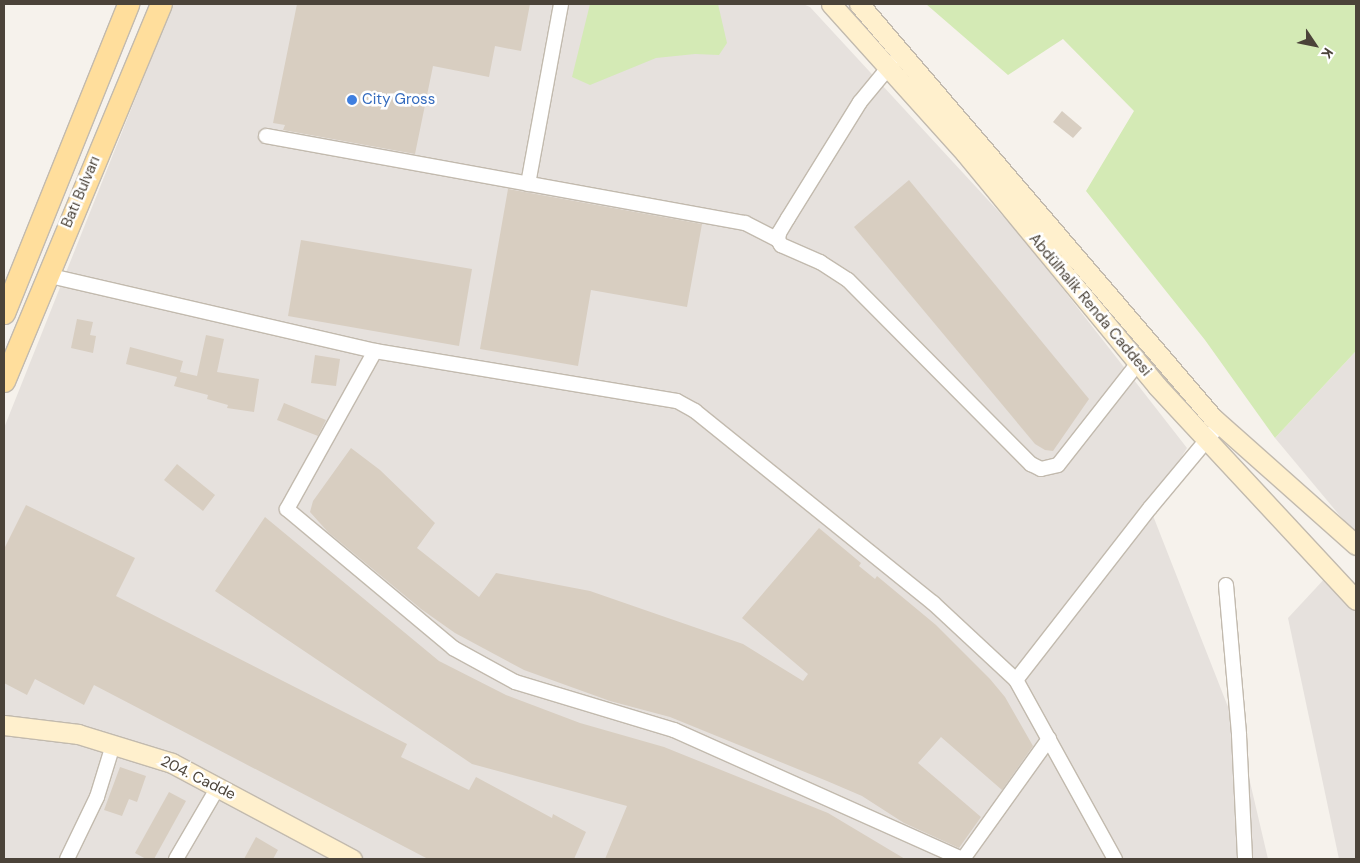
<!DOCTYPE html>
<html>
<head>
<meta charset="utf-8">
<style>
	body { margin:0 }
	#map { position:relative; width:1360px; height:863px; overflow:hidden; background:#f6f2ec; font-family:"DM Sans",sans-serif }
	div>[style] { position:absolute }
	.industrial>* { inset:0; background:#e6e1dd }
	.green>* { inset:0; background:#d4eab5 }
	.building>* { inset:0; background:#d8cec1 }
	.roads { filter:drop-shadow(1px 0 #c2baae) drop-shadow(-1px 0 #c2baae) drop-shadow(0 1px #c2baae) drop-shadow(0 -1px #c2baae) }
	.street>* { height:14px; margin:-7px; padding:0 7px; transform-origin:7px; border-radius:7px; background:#fff }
	.secondary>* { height:19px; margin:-9.5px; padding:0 9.5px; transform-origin:9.5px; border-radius:9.5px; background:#fff0cd }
	.primary>* { height:21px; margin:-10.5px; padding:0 10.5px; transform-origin:10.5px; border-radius:10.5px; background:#ffde9c }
	.dots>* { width:14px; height:14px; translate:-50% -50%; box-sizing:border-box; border:2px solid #fff; border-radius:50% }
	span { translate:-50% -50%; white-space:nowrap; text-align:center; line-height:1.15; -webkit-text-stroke:5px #fff; paint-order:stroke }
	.shop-label { font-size:15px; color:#366cbe }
	.left { translate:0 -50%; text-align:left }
	.street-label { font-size:15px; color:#4b4339 }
	.frame { position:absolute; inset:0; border:5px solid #4b4339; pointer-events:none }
	.north { position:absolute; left:1290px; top:20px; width:50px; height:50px; -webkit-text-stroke:4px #fff; paint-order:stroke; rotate:124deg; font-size:14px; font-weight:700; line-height:20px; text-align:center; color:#4b4339 }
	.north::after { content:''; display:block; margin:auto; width:18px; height:22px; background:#4b4339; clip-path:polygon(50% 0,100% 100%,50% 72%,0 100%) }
</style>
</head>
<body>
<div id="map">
	<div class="industrial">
		<div style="clip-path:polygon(173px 4px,803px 4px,810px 7px,1024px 239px,1187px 448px,1150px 508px,1239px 735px,1268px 859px,4px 859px,4px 428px)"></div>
		<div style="clip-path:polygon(1356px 351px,1356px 535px,1275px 438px)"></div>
		<div style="clip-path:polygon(1328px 575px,1356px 608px,1356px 859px,1339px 859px,1288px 618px)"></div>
	</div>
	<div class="green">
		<div style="clip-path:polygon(590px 4px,718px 4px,727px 43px,719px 55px,695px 54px,656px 58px,590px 85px,572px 77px)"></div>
		<div style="clip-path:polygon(926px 4px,1356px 4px,1356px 351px,1275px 438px,1205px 340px,1086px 191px,1134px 111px,1063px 39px,1008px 75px)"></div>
	</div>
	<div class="building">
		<div style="clip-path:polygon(297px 4px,530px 4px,521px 51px,495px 46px,489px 77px,433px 66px,415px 154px,283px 130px,285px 125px,273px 123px)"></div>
		<div style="clip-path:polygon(1062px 111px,1082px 128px,1073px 138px,1053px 122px)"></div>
		<div style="clip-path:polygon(909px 180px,1089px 399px,1053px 451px,1045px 450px,1035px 444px,854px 227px)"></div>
		<div style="clip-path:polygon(508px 189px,702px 224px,687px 307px,591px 290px,578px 366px,480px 349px)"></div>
		<div style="clip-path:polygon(301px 240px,472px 269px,459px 346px,288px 316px)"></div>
		<div style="clip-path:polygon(77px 319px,93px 322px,90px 335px,96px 336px,93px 353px,71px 348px)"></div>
		<div style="clip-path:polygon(206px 335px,224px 339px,217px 372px,259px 379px,254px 412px,227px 408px,228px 405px,207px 399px,208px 395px,174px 386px,177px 377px,126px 364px,130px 347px,183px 361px,180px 372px,197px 376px)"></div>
		<div style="clip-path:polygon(315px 355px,340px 359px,336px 386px,311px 383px)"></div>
		<div style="clip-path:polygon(284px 403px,326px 420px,318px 436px,277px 420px)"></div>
		<div style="clip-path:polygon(351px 448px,380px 470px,435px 523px,417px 548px,479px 597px,496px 573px,590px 591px,743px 644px,803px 681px,808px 674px,742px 618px,819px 528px,861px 563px,859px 566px,875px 579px,877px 576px,936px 625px,990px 679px,1005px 697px,1033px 746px,1002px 790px,941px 737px,918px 763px,981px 817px,959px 848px,904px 823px,862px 796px,827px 781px,670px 717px,610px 701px,524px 670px,455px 633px,421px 609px,328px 532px,310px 512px,313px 501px)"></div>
		<div style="clip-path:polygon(177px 464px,215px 495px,203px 511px,164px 480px)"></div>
		<div style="clip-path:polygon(26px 505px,135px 558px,116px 596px,407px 744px,401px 757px,469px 790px,476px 777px,552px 818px,553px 814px,586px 832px,574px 859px,428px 859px,94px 685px,84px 705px,35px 679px,27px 695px,4px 683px,4px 549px)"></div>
		<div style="clip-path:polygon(265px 517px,439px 661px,506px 695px,580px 723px,664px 747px,828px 813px,905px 859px,605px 859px,627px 806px,472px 764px,215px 591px)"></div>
		<div style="clip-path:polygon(120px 767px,146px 776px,137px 802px,129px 799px,122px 816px,104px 810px)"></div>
		<div style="clip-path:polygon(169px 792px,186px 801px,154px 859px,146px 859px,135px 853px)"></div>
		<div style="clip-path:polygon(256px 837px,278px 850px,273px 859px,244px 859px)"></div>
	</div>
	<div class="roads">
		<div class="street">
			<div style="left:893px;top:62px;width:52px;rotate:129.5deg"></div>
			<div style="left:860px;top:102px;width:137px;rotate:121.8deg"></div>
			<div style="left:788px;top:218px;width:17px;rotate:121deg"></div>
			<div style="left:779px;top:233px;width:7px;rotate:98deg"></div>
			<div style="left:778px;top:240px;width:6px;rotate:59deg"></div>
			<div style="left:781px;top:245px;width:43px;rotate:23.6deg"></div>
			<div style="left:820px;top:262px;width:33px;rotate:33deg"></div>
			<div style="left:848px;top:280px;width:260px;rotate:45.2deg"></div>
			<div style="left:1031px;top:464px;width:11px;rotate:27deg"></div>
			<div style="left:1041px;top:469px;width:17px;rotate:-13deg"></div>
			<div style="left:1058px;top:465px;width:130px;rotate:-51.9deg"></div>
			<div style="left:266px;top:136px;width:487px;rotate:10.3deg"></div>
			<div style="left:745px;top:223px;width:37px;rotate:27deg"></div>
			<div style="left:528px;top:184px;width:183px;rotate:-79.6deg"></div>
			<div style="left:46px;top:275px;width:338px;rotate:13deg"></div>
			<div style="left:375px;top:351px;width:306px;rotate:9.4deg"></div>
			<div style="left:677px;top:401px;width:21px;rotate:29deg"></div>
			<div style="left:695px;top:411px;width:306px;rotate:38.9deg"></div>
			<div style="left:933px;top:603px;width:113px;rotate:42.9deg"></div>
			<div style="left:1016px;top:680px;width:205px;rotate:61.1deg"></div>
			<div style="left:375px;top:351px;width:181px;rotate:119.1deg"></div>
			<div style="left:287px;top:509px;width:217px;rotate:39.9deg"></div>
			<div style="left:453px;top:648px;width:71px;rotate:28.7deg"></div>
			<div style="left:515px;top:682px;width:166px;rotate:16.8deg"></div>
			<div style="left:674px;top:730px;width:316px;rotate:24.1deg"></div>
			<div style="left:1226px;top:585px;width:151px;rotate:85deg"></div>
			<div style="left:1239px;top:735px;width:124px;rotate:87.2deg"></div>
			<div style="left:1016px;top:680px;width:218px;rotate:-52.1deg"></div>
			<div style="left:1150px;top:508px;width:109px;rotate:-50.2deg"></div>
			<div style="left:67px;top:859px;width:69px;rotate:-64.2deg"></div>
			<div style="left:97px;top:797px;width:54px;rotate:-72.9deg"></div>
			<div style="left:176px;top:859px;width:83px;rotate:-59.7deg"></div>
			<div style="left:963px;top:859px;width:148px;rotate:-54.4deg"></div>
		</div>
		<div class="secondary">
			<div style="left:831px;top:4px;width:200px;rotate:48deg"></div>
			<div style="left:965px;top:153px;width:302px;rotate:50.5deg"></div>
			<div style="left:1157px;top:386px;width:292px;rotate:47.1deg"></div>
			<div style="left:859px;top:4px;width:545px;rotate:49.47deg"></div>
			<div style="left:1213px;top:418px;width:191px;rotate:41.6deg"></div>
			<div style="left:4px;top:725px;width:75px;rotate:6.9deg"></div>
			<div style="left:78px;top:734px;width:98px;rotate:17.1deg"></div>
			<div style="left:172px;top:763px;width:204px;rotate:28.1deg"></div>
		</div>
		<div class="primary">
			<div style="left:4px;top:313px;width:333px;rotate:-68.1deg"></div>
			<div style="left:4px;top:381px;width:408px;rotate:-67.4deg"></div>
		</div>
	</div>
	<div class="dots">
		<div style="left:352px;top:100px;background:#3f7fe0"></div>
	</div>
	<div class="shop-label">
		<span class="left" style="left:362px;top:100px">City Gross</span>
	</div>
	<div class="street-label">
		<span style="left:81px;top:192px;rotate:-67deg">Batı Bulvarı</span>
		<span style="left:1090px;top:305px;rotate:50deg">Abdülhalik Renda Caddesi</span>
		<span style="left:198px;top:778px;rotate:26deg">204. Cadde</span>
	</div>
	<div class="frame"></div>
	<div class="north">K</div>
</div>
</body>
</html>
